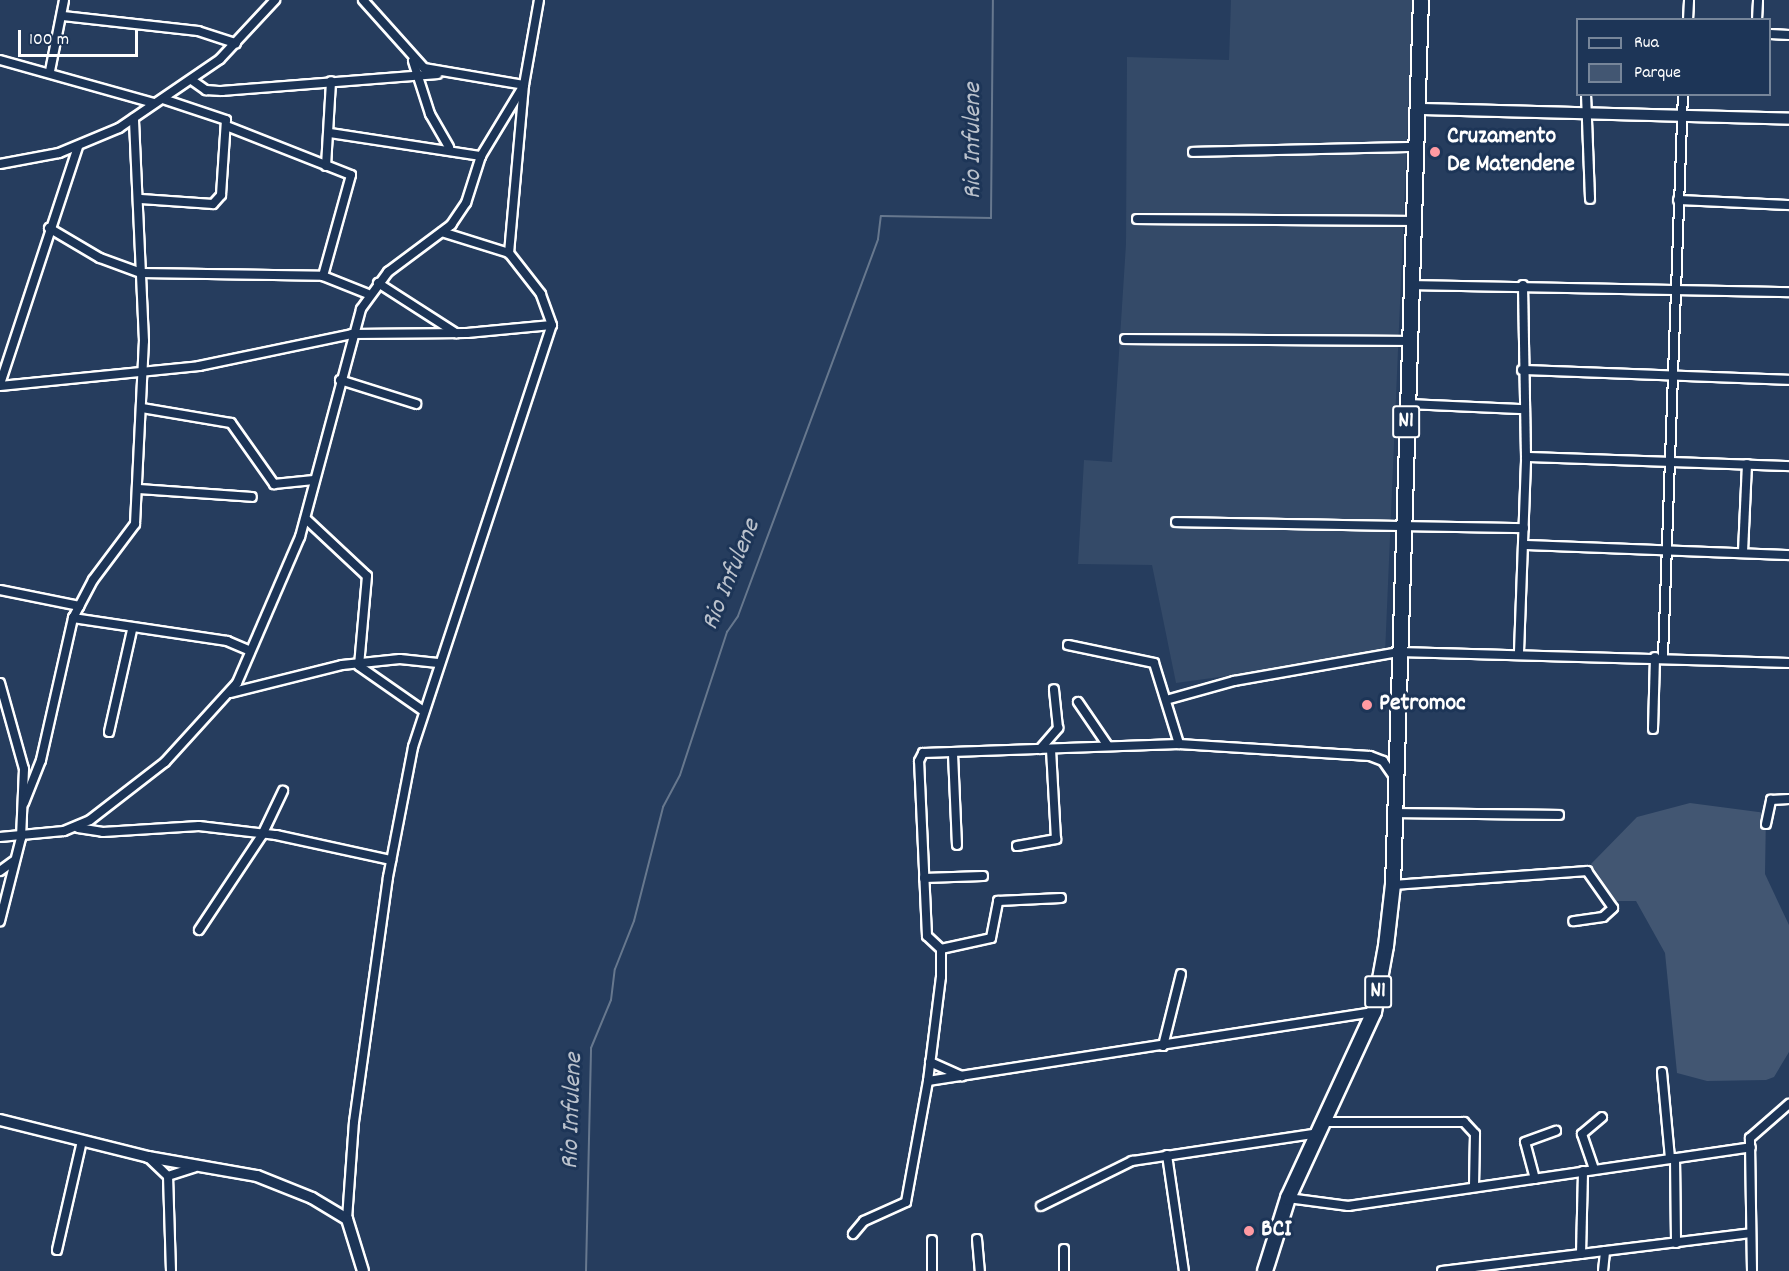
<!DOCTYPE html>
<html>
<head>
<meta charset="utf-8">
<style>
	body { margin:0 }
	#map { position:relative; width:1789px; height:1271px; overflow:hidden; background:#263d5e; font-family:Dekko,sans-serif }
	div>[style] { position:absolute }
	.built>* { inset:0; background:#344a68 }
	.green>* { inset:0; background:#425672 }
	.stream>* { height:2px; margin:-1px; padding:0 1px; transform-origin:1px; border-radius:1px; background:#67788e }
	.roads { filter:drop-shadow(2px 0 #fff) drop-shadow(-2px 0 #fff) drop-shadow(0 2px #fff) drop-shadow(0 -2px #fff) }
	.minor>* { height:8px; margin:-4px; padding:0 4px; transform-origin:4px; border-radius:4px; background:#1d3557 }
	.tertiary>* { height:10px; margin:-5px; padding:0 5px; transform-origin:5px; border-radius:5px; background:#1d3557 }
	.trunk>* { height:14px; margin:-7px; padding:0 7px; transform-origin:7px; border-radius:7px; background:#1d3557 }
	.dots>* { width:16px; height:16px; translate:-50% -50%; box-sizing:border-box; border:3px solid #1d3557; border-radius:50% }
	span { translate:-50% -50%; white-space:nowrap; text-align:center; line-height:1.15; -webkit-text-stroke:6px #1d3557; paint-order:stroke }
	.shield-label span { padding:2px 4px; background:#1d3557; border:2px solid; border-radius:4px; -webkit-text-stroke-width:0 }
	.shield-label { font-size:22px; color:#fff; font-weight:700 }
	.poi-label { font-size:24px; color:#fff; font-weight:700 }
	.left { translate:0 -50%; text-align:left }
	.water-label { font-size:26px; color:#bbc2cc; font-style:italic }
	.legend { position:absolute; left:1576px; top:18px; width:195px; height:78px; box-sizing:border-box; background:#1d3557; border:2px solid #77869a; margin:0; padding:8px 10px; list-style:none; font-size:18px; color:#fff }
	.legend li { display:flex; align-items:center; gap:12px; height:30px }
	.legend b { width:30px; border:2px solid #77869a }
	.scale { position:absolute; left:18px; top:30px; width:120px; height:27px; box-sizing:border-box; border:3px solid #fff; border-top:0; padding-left:8px; font-size:18px; line-height:21px; white-space:nowrap; color:#fff; -webkit-text-stroke:4px #1d3557; paint-order:stroke }
</style>
</head>
<body>
<div id="map">
	<div class="built">
		<div style="clip-path:polygon(1231px 0,1413px 0,1385px 654px,1176px 683px,1152px 565px,1078px 564px,1084px 460px,1112px 462px,1126px 244px,1127px 57px,1229px 60px)"></div>
	</div>
	<div class="green">
		<div style="clip-path:polygon(1690px 803px,1766px 813px,1765px 874px,1789px 925px,1789px 1052px,1774px 1077px,1766px 1080px,1707px 1081px,1677px 1073px,1665px 953px,1636px 901px,1616px 901px,1591px 864px,1637px 817px)"></div>
	</div>
	<div class="stream">
		<div style="left:586px;top:1271px;width:223px;rotate:-88.7deg"></div>
		<div style="left:591px;top:1048px;width:52px;rotate:-67.4deg"></div>
		<div style="left:611px;top:1000px;width:31px;rotate:-83deg"></div>
		<div style="left:615px;top:969px;width:52px;rotate:-68.4deg"></div>
		<div style="left:634px;top:921px;width:118px;rotate:-75.7deg"></div>
		<div style="left:663px;top:807px;width:36px;rotate:-62deg"></div>
		<div style="left:680px;top:775px;width:151px;rotate:-71.8deg"></div>
		<div style="left:727px;top:632px;width:19px;rotate:-55deg"></div>
		<div style="left:738px;top:616px;width:402px;rotate:-69.6deg"></div>
		<div style="left:878px;top:239px;width:23px;rotate:-83deg"></div>
		<div style="left:881px;top:216px;width:110px;rotate:1deg"></div>
		<div style="left:991px;top:218px;width:218px;rotate:-89.5deg"></div>
	</div>
	<div class="roads">
		<div class="minor">
			<div style="left:363px;top:0;width:91px;rotate:48.1deg"></div>
			<div style="left:424px;top:68px;width:101px;rotate:9.6deg"></div>
			<div style="left:524px;top:85px;width:169px;rotate:95.1deg"></div>
			<div style="left:63px;top:16px;width:136px;rotate:6.3deg"></div>
			<div style="left:198px;top:31px;width:40px;rotate:18deg"></div>
			<div style="left:1688px;top:20px;width:20px;rotate:-87deg"></div>
			<div style="left:1757px;top:20px;width:20px;rotate:-87deg"></div>
			<div style="left:1770px;top:34px;width:19px;rotate:3deg"></div>
			<div style="left:0;top:60px;width:160px;rotate:15.6deg"></div>
			<div style="left:413px;top:61px;width:56px;rotate:72.2deg"></div>
			<div style="left:430px;top:114px;width:38px;rotate:60deg"></div>
			<div style="left:50px;top:71px;width:72px;rotate:-78.8deg"></div>
			<div style="left:193px;top:81px;width:16px;rotate:35deg"></div>
			<div style="left:206px;top:90px;width:16px;rotate:4deg"></div>
			<div style="left:222px;top:91px;width:216px;rotate:-4.5deg"></div>
			<div style="left:1586px;top:94px;width:105px;rotate:87.8deg"></div>
			<div style="left:229px;top:127px;width:131px;rotate:21.5deg"></div>
			<div style="left:351px;top:175px;width:105px;rotate:105.5deg"></div>
			<div style="left:330px;top:133px;width:153px;rotate:8.7deg"></div>
			<div style="left:1193px;top:152px;width:222px;rotate:-1.3deg"></div>
			<div style="left:0;top:164px;width:60px;rotate:-10.6deg"></div>
			<div style="left:59px;top:153px;width:65px;rotate:-22.6deg"></div>
			<div style="left:119px;top:128px;width:122px;rotate:-34.3deg"></div>
			<div style="left:220px;top:59px;width:81px;rotate:-47deg"></div>
			<div style="left:326px;top:166px;width:85px;rotate:-86.6deg"></div>
			<div style="left:141px;top:199px;width:72px;rotate:4deg"></div>
			<div style="left:213px;top:204px;width:12px;rotate:-48deg"></div>
			<div style="left:221px;top:195px;width:75px;rotate:-86.2deg"></div>
			<div style="left:226px;top:120px;width:66px;rotate:-161.6deg"></div>
			<div style="left:1678px;top:200px;width:111px;rotate:2.6deg"></div>
			<div style="left:1137px;top:219px;width:277px;rotate:0.4deg"></div>
			<div style="left:49px;top:228px;width:59px;rotate:30.5deg"></div>
			<div style="left:100px;top:258px;width:44px;rotate:20.1deg"></div>
			<div style="left:141px;top:273px;width:182px;rotate:0.9deg"></div>
			<div style="left:323px;top:276px;width:48px;rotate:21.8deg"></div>
			<div style="left:378px;top:283px;width:93px;rotate:32.7deg"></div>
			<div style="left:1412px;top:285px;width:377px;rotate:1.1deg"></div>
			<div style="left:1125px;top:339px;width:285px;rotate:0.4deg"></div>
			<div style="left:1522px;top:370px;width:267px;rotate:2.1deg"></div>
			<div style="left:340px;top:380px;width:80px;rotate:17.5deg"></div>
			<div style="left:0;top:384px;width:250px;rotate:-71.8deg"></div>
			<div style="left:0;top:386px;width:200px;rotate:-5.7deg"></div>
			<div style="left:199px;top:366px;width:156px;rotate:-11.8deg"></div>
			<div style="left:352px;top:334px;width:115px;rotate:-0.5deg"></div>
			<div style="left:467px;top:333px;width:85px;rotate:-5.4deg"></div>
			<div style="left:1406px;top:404px;width:115px;rotate:2.5deg"></div>
			<div style="left:142px;top:408px;width:90px;rotate:9.6deg"></div>
			<div style="left:231px;top:423px;width:75px;rotate:54.8deg"></div>
			<div style="left:274px;top:484px;width:40px;rotate:-5.7deg"></div>
			<div style="left:1526px;top:457px;width:263px;rotate:2deg"></div>
			<div style="left:139px;top:489px;width:113px;rotate:4deg"></div>
			<div style="left:306px;top:519px;width:83px;rotate:43.1deg"></div>
			<div style="left:367px;top:576px;width:90px;rotate:95.1deg"></div>
			<div style="left:359px;top:666px;width:77px;rotate:34.9deg"></div>
			<div style="left:1176px;top:522px;width:348px;rotate:1deg"></div>
			<div style="left:1524px;top:545px;width:265px;rotate:2.2deg"></div>
			<div style="left:1743px;top:552px;width:88px;rotate:-87.4deg"></div>
			<div style="left:0;top:590px;width:81px;rotate:11.4deg"></div>
			<div style="left:73px;top:618px;width:156px;rotate:8.5deg"></div>
			<div style="left:227px;top:641px;width:25px;rotate:23deg"></div>
			<div style="left:1068px;top:645px;width:88px;rotate:11.8deg"></div>
			<div style="left:1154px;top:663px;width:85px;rotate:72.8deg"></div>
			<div style="left:1519px;top:652px;width:195px;rotate:-87.9deg"></div>
			<div style="left:1526px;top:457px;width:172px;rotate:-91deg"></div>
			<div style="left:1663px;top:657px;width:563px;rotate:-87.97deg"></div>
			<div style="left:0;top:683px;width:89px;rotate:74.4deg"></div>
			<div style="left:24px;top:769px;width:69px;rotate:92.5deg"></div>
			<div style="left:21px;top:838px;width:86px;rotate:104.2deg"></div>
			<div style="left:230px;top:693px;width:115px;rotate:-14deg"></div>
			<div style="left:342px;top:665px;width:58px;rotate:-5.9deg"></div>
			<div style="left:400px;top:659px;width:38px;rotate:6deg"></div>
			<div style="left:1166px;top:700px;width:71px;rotate:-15.6deg"></div>
			<div style="left:1234px;top:681px;width:168px;rotate:-10deg"></div>
			<div style="left:1399px;top:652px;width:390px;rotate:1.6deg"></div>
			<div style="left:1078px;top:702px;width:53px;rotate:55.7deg"></div>
			<div style="left:1653px;top:729px;width:72px;rotate:-88.4deg"></div>
			<div style="left:109px;top:732px;width:105px;rotate:-77.3deg"></div>
			<div style="left:1040px;top:749px;width:28px;rotate:-49deg"></div>
			<div style="left:1058px;top:728px;width:39px;rotate:-96deg"></div>
			<div style="left:953px;top:754px;width:91px;rotate:87.5deg"></div>
			<div style="left:24px;top:803px;width:46px;rotate:-68.4deg"></div>
			<div style="left:41px;top:760px;width:146px;rotate:-77.3deg"></div>
			<div style="left:73px;top:618px;width:43px;rotate:-62.2deg"></div>
			<div style="left:93px;top:580px;width:70px;rotate:-53.1deg"></div>
			<div style="left:135px;top:524px;width:183px;rotate:-87.2deg"></div>
			<div style="left:144px;top:341px;width:223px;rotate:-92.6deg"></div>
			<div style="left:1395px;top:813px;width:164px;rotate:0.7deg"></div>
			<div style="left:1766px;top:824px;width:25px;rotate:-78deg"></div>
			<div style="left:1771px;top:800px;width:18px;rotate:-3deg"></div>
			<div style="left:78px;top:828px;width:25px;rotate:9deg"></div>
			<div style="left:103px;top:832px;width:96px;rotate:-3.6deg"></div>
			<div style="left:199px;top:826px;width:78px;rotate:6.7deg"></div>
			<div style="left:276px;top:835px;width:118px;rotate:12.3deg"></div>
			<div style="left:0;top:837px;width:64px;rotate:-5.4deg"></div>
			<div style="left:64px;top:831px;width:28px;rotate:-23deg"></div>
			<div style="left:90px;top:820px;width:95px;rotate:-37.7deg"></div>
			<div style="left:165px;top:762px;width:107px;rotate:-47.7deg"></div>
			<div style="left:237px;top:683px;width:159px;rotate:-66.7deg"></div>
			<div style="left:300px;top:537px;width:236px;rotate:-75deg"></div>
			<div style="left:361px;top:309px;width:46px;rotate:-53.9deg"></div>
			<div style="left:388px;top:272px;width:79px;rotate:-36.7deg"></div>
			<div style="left:451px;top:225px;width:27px;rotate:-56deg"></div>
			<div style="left:466px;top:203px;width:49px;rotate:-72.3deg"></div>
			<div style="left:481px;top:156px;width:83px;rotate:-58.8deg"></div>
			<div style="left:524px;top:85px;width:86px;rotate:-80deg"></div>
			<div style="left:1017px;top:846px;width:40px;rotate:-10deg"></div>
			<div style="left:1056px;top:839px;width:90px;rotate:-93.2deg"></div>
			<div style="left:0;top:871px;width:17px;rotate:-36deg"></div>
			<div style="left:924px;top:878px;width:59px;rotate:-1.9deg"></div>
			<div style="left:1393px;top:885px;width:195px;rotate:-4.1deg"></div>
			<div style="left:1587px;top:871px;width:45px;rotate:54.9deg"></div>
			<div style="left:1613px;top:908px;width:13px;rotate:138deg"></div>
			<div style="left:1603px;top:917px;width:30px;rotate:172deg"></div>
			<div style="left:199px;top:930px;width:114px;rotate:-56.4deg"></div>
			<div style="left:262px;top:835px;width:49px;rotate:-64.5deg"></div>
			<div style="left:941px;top:949px;width:51px;rotate:-12.4deg"></div>
			<div style="left:991px;top:938px;width:38px;rotate:-79deg"></div>
			<div style="left:998px;top:901px;width:63px;rotate:-2.7deg"></div>
			<div style="left:1163px;top:1046px;width:74px;rotate:-76deg"></div>
			<div style="left:930px;top:1062px;width:35px;rotate:24deg"></div>
			<div style="left:1662px;top:1072px;width:86px;rotate:84.7deg"></div>
			<div style="left:928px;top:1081px;width:451px;rotate:-8.8deg"></div>
			<div style="left:1324px;top:1122px;width:140px"></div>
			<div style="left:1464px;top:1122px;width:16px;rotate:47deg"></div>
			<div style="left:1475px;top:1134px;width:53px;rotate:91.1deg"></div>
			<div style="left:1167px;top:1155px;width:117px;rotate:81.7deg"></div>
			<div style="left:148px;top:1157px;width:28px;rotate:44deg"></div>
			<div style="left:168px;top:1176px;width:95px;rotate:88.2deg"></div>
			<div style="left:1675px;top:1158px;width:85px;rotate:89.3deg"></div>
			<div style="left:1594px;top:1169px;width:37px;rotate:-109deg"></div>
			<div style="left:1582px;top:1134px;width:26px;rotate:-40deg"></div>
			<div style="left:168px;top:1176px;width:28px;rotate:-18deg"></div>
			<div style="left:1535px;top:1179px;width:38px;rotate:-105deg"></div>
			<div style="left:1525px;top:1142px;width:33px;rotate:-20deg"></div>
			<div style="left:1288px;top:1198px;width:61px;rotate:7.6deg"></div>
			<div style="left:1348px;top:1206px;width:407px;rotate:-8.3deg"></div>
			<div style="left:1041px;top:1206px;width:102px;rotate:-26.3deg"></div>
			<div style="left:1132px;top:1161px;width:189px;rotate:-8.5deg"></div>
			<div style="left:347px;top:1219px;width:97px;rotate:-85.9deg"></div>
			<div style="left:354px;top:1122px;width:247px;rotate:-82.1deg"></div>
			<div style="left:388px;top:877px;width:132px;rotate:-79.1deg"></div>
			<div style="left:413px;top:747px;width:444px;rotate:-71.8deg"></div>
			<div style="left:552px;top:325px;width:33px;rotate:-110deg"></div>
			<div style="left:541px;top:294px;width:52px;rotate:-128deg"></div>
			<div style="left:509px;top:253px;width:70px;rotate:-162.6deg"></div>
			<div style="left:853px;top:1234px;width:17px;rotate:-50deg"></div>
			<div style="left:864px;top:1221px;width:46px;rotate:-24.3deg"></div>
			<div style="left:906px;top:1202px;width:123px;rotate:-79.7deg"></div>
			<div style="left:928px;top:1081px;width:105px;rotate:-82.9deg"></div>
			<div style="left:941px;top:977px;width:28px;rotate:-90deg"></div>
			<div style="left:941px;top:949px;width:19px;rotate:-137deg"></div>
			<div style="left:927px;top:936px;width:175px;rotate:-92.6deg"></div>
			<div style="left:919px;top:761px;width:9px;rotate:-63deg"></div>
			<div style="left:923px;top:753px;width:256px;rotate:-2deg"></div>
			<div style="left:1179px;top:744px;width:191px;rotate:3.6deg"></div>
			<div style="left:1370px;top:756px;width:14px;rotate:21deg"></div>
			<div style="left:1383px;top:761px;width:21px;rotate:55deg"></div>
			<div style="left:977px;top:1239px;width:32px;rotate:85deg"></div>
			<div style="left:57px;top:1250px;width:112px;rotate:-77.1deg"></div>
			<div style="left:1581px;top:1254px;width:83px;rotate:-88.6deg"></div>
			<div style="left:932px;top:1271px;width:31px;rotate:-90deg"></div>
			<div style="left:1064px;top:1271px;width:22px;rotate:-90deg"></div>
			<div style="left:1442px;top:1271px;width:311px;rotate:-7deg"></div>
			<div style="left:1603px;top:1271px;width:20px;rotate:-84deg"></div>
			<div style="left:1752px;top:1271px;width:133px;rotate:-90.9deg"></div>
			<div style="left:1750px;top:1138px;width:52px;rotate:-41.1deg"></div>
		</div>
		<div class="tertiary">
			<div style="left:1418px;top:109px;width:371px;rotate:1.5deg"></div>
			<div style="left:0;top:1120px;width:153px;rotate:14deg"></div>
			<div style="left:148px;top:1157px;width:111px;rotate:9.9deg"></div>
			<div style="left:257px;top:1176px;width:59px;rotate:21.8deg"></div>
			<div style="left:312px;top:1198px;width:41px;rotate:31deg"></div>
			<div style="left:347px;top:1219px;width:54px;rotate:72.9deg"></div>
		</div>
		<div class="trunk">
			<div style="left:1265px;top:1271px;width:77px;rotate:-72.5deg"></div>
			<div style="left:1288px;top:1198px;width:205px;rotate:-65.2deg"></div>
			<div style="left:1374px;top:1012px;width:67px;rotate:-79.7deg"></div>
			<div style="left:1386px;top:946px;width:61px;rotate:-83.5deg"></div>
			<div style="left:1393px;top:885px;width:885px;rotate:-88.19deg"></div>
		</div>
	</div>
	<div class="dots">
		<div style="left:1435px;top:152px;background:#ff9aa2"></div>
		<div style="left:1367px;top:705px;background:#ff9aa2"></div>
		<div style="left:1249px;top:1231px;background:#ff9aa2"></div>
	</div>
	<div class="shield-label">
		<span style="left:1406px;top:422px">N1</span>
		<span style="left:1378px;top:992px">N1</span>
	</div>
	<div class="poi-label">
		<span class="left" style="left:1447px;top:152px">Cruzamento<br>De Matendene</span>
		<span class="left" style="left:1379px;top:705px">Petromoc</span>
		<span class="left" style="left:1261px;top:1231px">BCI</span>
	</div>
	<div class="water-label">
		<span style="left:974px;top:141px;rotate:-90deg">Rio Infulene</span>
		<span style="left:732px;top:575px;rotate:-68deg">Rio Infulene</span>
		<span style="left:573px;top:1111px;rotate:-88deg">Rio Infulene</span>
	</div>
	<ul class="legend">
	<li><b style="height:8px;background:#1d3557"></b>Rua</li>
	<li><b style="height:16px;background:#425672"></b>Parque</li>
	</ul>
	<div class="scale">100 m</div>
</div>
</body>
</html>
